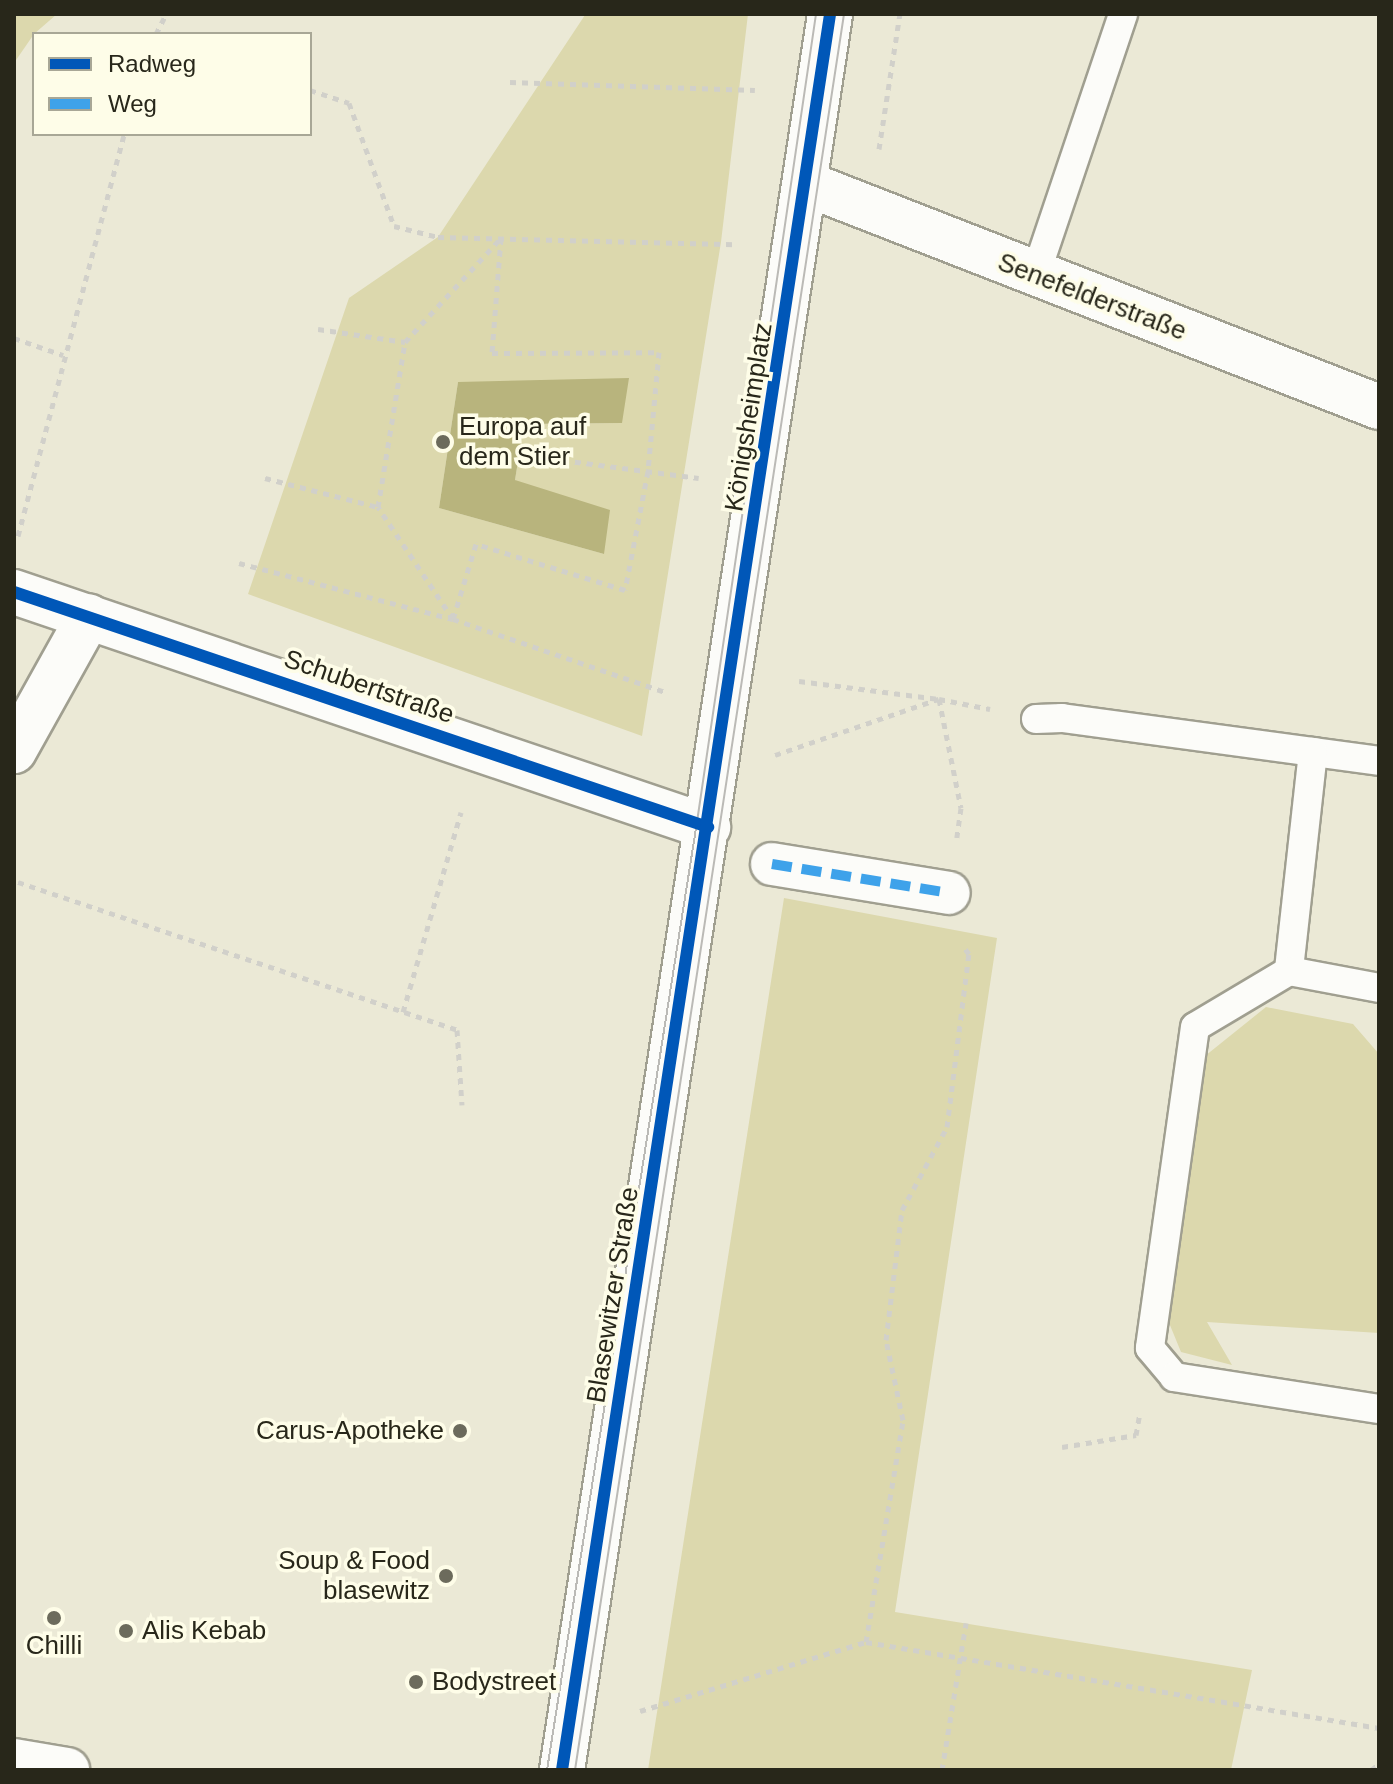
<!DOCTYPE html>
<html>
<head>
<meta charset="utf-8">
<style>
	body { margin:0 }
	#map { position:relative; width:1393px; height:1784px; overflow:hidden; background:#ebe9d6; font-family:Arial,sans-serif }
	div>[style] { position:absolute }
	.green>* { inset:0; background:#dcd8ad }
	.water>* { inset:0; background:#b8b47d }
	.path>* { height:5px; margin-top:-2.5px; transform-origin:0; background:repeating-linear-gradient(90deg,#d1d0ca 0 6px,transparent 0 12px) }
	.roads { filter:drop-shadow(2px 0 #a09f90) drop-shadow(-2px 0 #a09f90) drop-shadow(0 2px #a09f90) drop-shadow(0 -2px #a09f90) }
	.service>* { height:28px; margin:-14px; padding:0 14px; transform-origin:14px; border-radius:14px; background:#fcfcf9 }
	.pedestrian>* { height:42px; margin:-21px; padding:0 21px; transform-origin:21px; border-radius:21px; background:#fcfcf9 }
	.minor>* { height:44px; margin:-22px; padding:0 22px; transform-origin:22px; border-radius:22px; background:#fcfcf9 }
	.tertiary>* { height:44px; margin:-22px; padding:0 22px; transform-origin:22px; border-radius:22px; background:#fcfcf9 }
	.tram>* { height:2px; margin:-1px; padding:0 1px; transform-origin:1px; border-radius:1px; background:#bbbab6 }
	.quiet>* { height:10px; margin-top:-5px; transform-origin:0; background:repeating-linear-gradient(90deg,#3ea2ea 0 20px,transparent 0 30px) }
	.cycleway>* { height:12px; margin:-6px; padding:0 6px; transform-origin:6px; border-radius:6px; background:#0057b8 }
	.dots>* { width:22px; height:22px; translate:-50% -50%; box-sizing:border-box; border:4px solid #fefde8; border-radius:50% }
	span { translate:-50% -50%; white-space:nowrap; text-align:center; line-height:1.15; -webkit-text-stroke:7px #fefde8; paint-order:stroke }
	.street-label { font-size:26px; color:#28271a }
	.poi-label { font-size:26px; color:#28271a }
	.left { translate:0 -50%; text-align:left }
	.right { translate:-100% -50%; text-align:right }
	.frame { position:absolute; inset:0; border:16px solid #28271a; pointer-events:none }
	.legend { position:absolute; left:32px; top:32px; width:280px; height:104px; box-sizing:border-box; background:#fefde8; border:2px solid #a8a796; margin:0; padding:10px 14px; list-style:none; font-size:24px; color:#28271a }
	.legend li { display:flex; align-items:center; gap:16px; height:40px }
	.legend b { width:40px; border:2px solid #a8a796 }
</style>
</head>
<body>
<div id="map">
	<div class="green">
		<div style="clip-path:polygon(14px 14px,57px 14px,34px 34px,14px 63px)"></div>
		<div style="clip-path:polygon(evenodd,748px 14px,721px 242px,642px 736px,248px 594px,349px 298px,438px 237px,585px 15px,748px 14px,458px 382px,622px 423px,524px 424px,515px 480px,604px 554px,439px 508px,458px 382px)"></div>
		<div style="clip-path:polygon(784px 898px,997px 938px,895px 1612px,1252px 1670px,1231px 1770px,648px 1770px)"></div>
		<div style="clip-path:polygon(1266px 1007px,1353px 1024px,1379px 1054px,1379px 1333px,1207px 1322px,1232px 1365px,1181px 1352px,1165px 1313px,1205px 1056px)"></div>
	</div>
	<div class="water">
		<div style="clip-path:polygon(629px 378px,622px 423px,524px 424px,515px 480px,610px 510px,604px 554px,439px 508px,458px 382px)"></div>
	</div>
	<div class="path">
		<div style="left:156px;top:34px;width:22px;rotate:-63deg"></div>
		<div style="left:510px;top:82px;width:245px;rotate:1.9deg"></div>
		<div style="left:310px;top:90px;width:41px;rotate:18.4deg"></div>
		<div style="left:349px;top:103px;width:131px;rotate:69.9deg"></div>
		<div style="left:394px;top:226px;width:45px;rotate:14deg"></div>
		<div style="left:438px;top:237px;width:297px;rotate:1.4deg"></div>
		<div style="left:879px;top:149px;width:137px;rotate:-81.2deg"></div>
		<div style="left:501px;top:238px;width:115px;rotate:94.5deg"></div>
		<div style="left:492px;top:353px;width:167px;rotate:-0.3deg"></div>
		<div style="left:659px;top:352px;width:120px;rotate:95.3deg"></div>
		<div style="left:648px;top:471px;width:121px;rotate:100.9deg"></div>
		<div style="left:625px;top:590px;width:156px;rotate:-162.8deg"></div>
		<div style="left:476px;top:544px;width:78px;rotate:107deg"></div>
		<div style="left:453px;top:619px;width:135px;rotate:-123.8deg"></div>
		<div style="left:378px;top:507px;width:167px;rotate:-80.7deg"></div>
		<div style="left:405px;top:342px;width:142px;rotate:-47.3deg"></div>
		<div style="left:318px;top:329px;width:88px;rotate:8.5deg"></div>
		<div style="left:14px;top:338px;width:52px;rotate:19.1deg"></div>
		<div style="left:539px;top:457px;width:161px;rotate:7.5deg"></div>
		<div style="left:265px;top:478px;width:117px;rotate:14.4deg"></div>
		<div style="left:18px;top:536px;width:416px;rotate:-75.2deg"></div>
		<div style="left:239px;top:563px;width:221px;rotate:14.7deg"></div>
		<div style="left:453px;top:619px;width:227px;rotate:19deg"></div>
		<div style="left:799px;top:681px;width:141px;rotate:7.3deg"></div>
		<div style="left:939px;top:699px;width:111px;rotate:78.6deg"></div>
		<div style="left:961px;top:808px;width:30px;rotate:98deg"></div>
		<div style="left:775px;top:755px;width:173px;rotate:-18.9deg"></div>
		<div style="left:939px;top:699px;width:52px;rotate:11.1deg"></div>
		<div style="left:18px;top:882px;width:463px;rotate:18.6deg"></div>
		<div style="left:457px;top:1030px;width:75px;rotate:86.2deg"></div>
		<div style="left:403px;top:1012px;width:208px;rotate:-73.8deg"></div>
		<div style="left:1062px;top:1447px;width:75px;rotate:-9.2deg"></div>
		<div style="left:1136px;top:1435px;width:23px;rotate:-80deg"></div>
		<div style="left:866px;top:1642px;width:225px;rotate:-80.5deg"></div>
		<div style="left:903px;top:1420px;width:82px;rotate:-102deg"></div>
		<div style="left:886px;top:1340px;width:131px;rotate:-83deg"></div>
		<div style="left:902px;top:1210px;width:94px;rotate:-61.5deg"></div>
		<div style="left:947px;top:1127px;width:174px;rotate:-82.8deg"></div>
		<div style="left:969px;top:954px;width:9px;rotate:-126deg"></div>
		<div style="left:640px;top:1711px;width:236px;rotate:-17deg"></div>
		<div style="left:866px;top:1642px;width:520px;rotate:9.52deg"></div>
		<div style="left:942px;top:1770px;width:149px;rotate:-80.7deg"></div>
		<div style="left:1371px;top:1770px;width:10px;rotate:-37deg"></div>
	</div>
	<div class="roads">
		<div class="service">
			<div style="left:1035px;top:276px;width:276px;rotate:-71.4deg"></div>
			<div style="left:1036px;top:719px;width:26px;rotate:-2deg"></div>
			<div style="left:1062px;top:718px;width:320px;rotate:7.7deg"></div>
			<div style="left:1313px;top:752px;width:220px;rotate:96.3deg"></div>
			<div style="left:1289px;top:971px;width:92px;rotate:10.7deg"></div>
			<div style="left:1289px;top:971px;width:109px;rotate:149.2deg"></div>
			<div style="left:1195px;top:1027px;width:324px;rotate:98deg"></div>
			<div style="left:1150px;top:1348px;width:38px;rotate:50deg"></div>
			<div style="left:1174px;top:1377px;width:207px;rotate:8.9deg"></div>
		</div>
		<div class="pedestrian">
			<div style="left:772px;top:864px;width:179px;rotate:9.3deg"></div>
		</div>
		<div class="minor">
			<div style="left:807px;top:184px;width:614px;rotate:21.3deg"></div>
			<div style="left:14px;top:592px;width:733px;rotate:18.71deg"></div>
			<div style="left:14px;top:751px;width:154px;rotate:-60.9deg"></div>
			<div style="left:14px;top:1761px;width:54px;rotate:9.6deg"></div>
		</div>
		<div class="tertiary">
			<div style="left:562px;top:1770px;width:1776px;rotate:-81.32deg"></div>
		</div>
	</div>
	<div class="tram">
		<div style="left:547px;top:1770px;width:960px;rotate:-81.01deg"></div>
		<div style="left:697px;top:822px;width:817px;rotate:-81.62deg"></div>
		<div style="left:575px;top:1770px;width:1776px;rotate:-81.29deg"></div>
	</div>
	<div class="quiet">
		<div style="left:772px;top:864px;width:179px;rotate:9.3deg"></div>
	</div>
	<div class="cycleway">
		<div style="left:14px;top:592px;width:733px;rotate:18.71deg"></div>
		<div style="left:562px;top:1770px;width:1776px;rotate:-81.32deg"></div>
	</div>
	<div class="dots">
		<div style="left:443px;top:442px;background:#6c6b5c"></div>
		<div style="left:460px;top:1431px;background:#6c6b5c"></div>
		<div style="left:446px;top:1576px;background:#6c6b5c"></div>
		<div style="left:54px;top:1618px;background:#6c6b5c"></div>
		<div style="left:126px;top:1631px;background:#6c6b5c"></div>
		<div style="left:416px;top:1682px;background:#6c6b5c"></div>
	</div>
	<div class="street-label">
		<span style="left:1092px;top:297px;rotate:21deg">Senefelderstraße</span>
		<span style="left:749px;top:417px;rotate:-81deg">Königsheimplatz</span>
		<span style="left:369px;top:687px;rotate:19deg">Schubertstraße</span>
		<span style="left:613px;top:1295px;rotate:-81deg">Blasewitzer Straße</span>
	</div>
	<div class="poi-label">
		<span class="left" style="left:459px;top:442px">Europa auf<br>dem Stier</span>
		<span class="right" style="left:444px;top:1431px">Carus-Apotheke</span>
		<span class="right" style="left:430px;top:1576px">Soup &amp; Food<br>blasewitz</span>
		<span class="left" style="left:142px;top:1631px">Alis Kebab</span>
		<span style="left:54px;top:1646px">Chilli</span>
		<span class="left" style="left:432px;top:1682px">Bodystreet</span>
	</div>
	<div class="frame"></div>
	<ul class="legend">
	<li><b style="height:10px;background:#0057b8"></b>Radweg</li>
	<li><b style="height:10px;background:#3ea2ea"></b>Weg</li>
	</ul>
</div>
</body>
</html>
